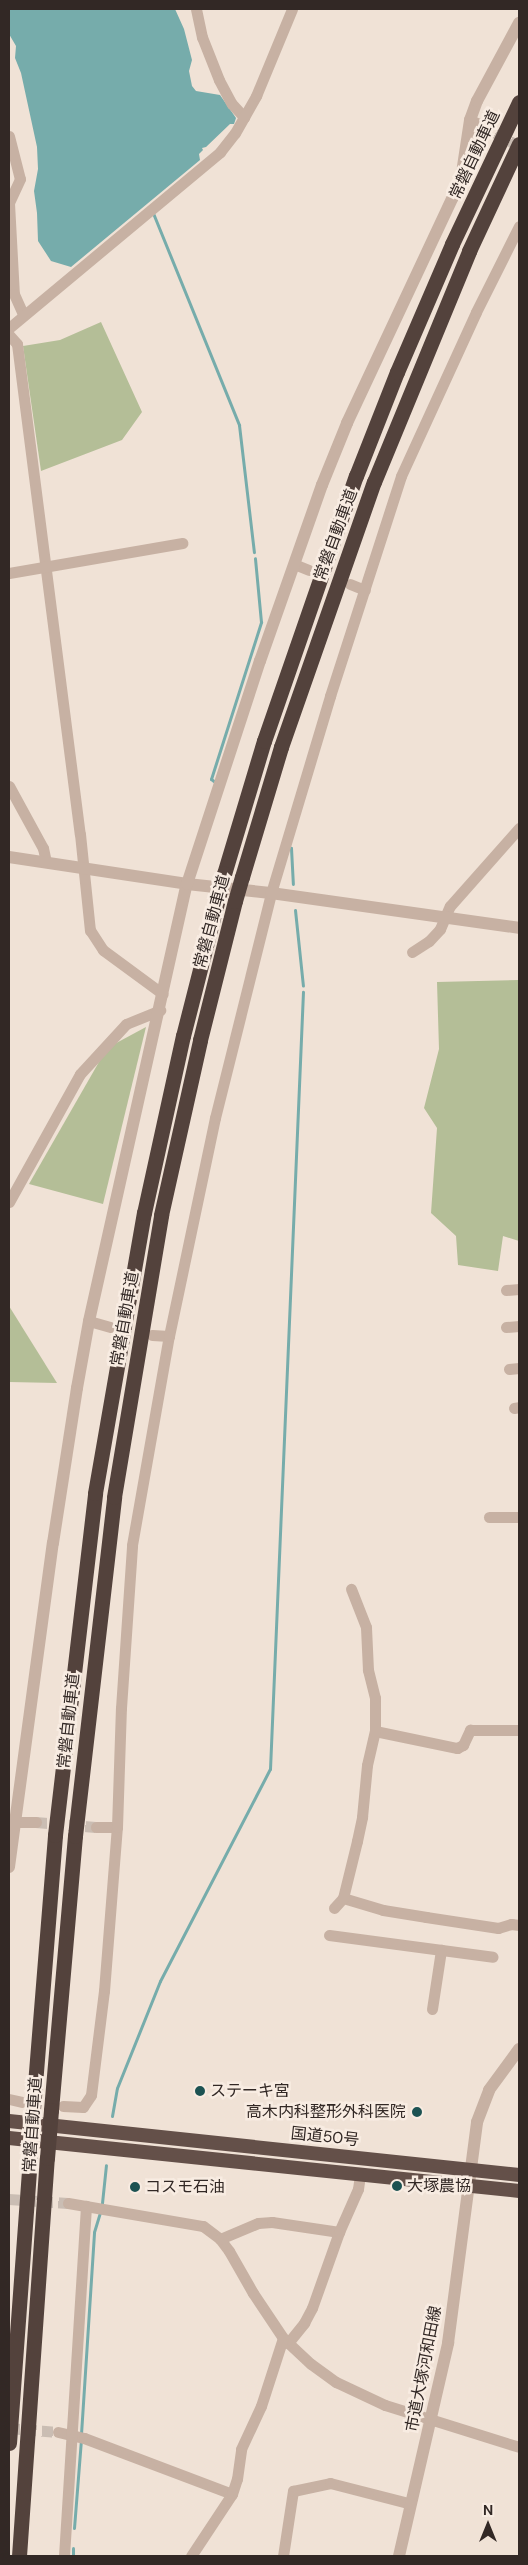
<!DOCTYPE html>
<html>
<head>
<meta charset="utf-8">
<style>
	body { margin:0 }
	#map { position:relative; width:528px; height:2565px; overflow:hidden; background:#f0e2d6; font-family:"DM Sans","Noto Sans JP",sans-serif }
	div>[style] { position:absolute }
	.green>* { inset:0; background:#b4be97 }
	.water>* { inset:0; background:#76acab }
	.stream>* { height:3px; margin:-1.5px; padding:0 1.5px; transform-origin:1.5px; border-radius:1.5px; background:#76acab }
	.minor-tunnel>* { height:11px; margin-top:-5.5px; transform-origin:0; background:repeating-linear-gradient(90deg,#cabdb3 0 11px,transparent 0 16.5px) }
	.minor>* { height:11px; margin:-5.5px; padding:0 5.5px; transform-origin:5.5px; border-radius:5.5px; background:#c7b1a3 }
	.tertiary>* { height:12px; margin:-6px; padding:0 6px; transform-origin:6px; border-radius:6px; background:#c7b1a3 }
	.trunk>* { height:14px; margin:-7px; padding:0 7px; transform-origin:7px; border-radius:7px; background:#645049 }
	.motorway>* { height:15px; margin:-7.5px; padding:0 7.5px; transform-origin:7.5px; border-radius:7.5px; background:#53423c }
	.motorway-bridge>* { height:15px; margin:-7.5px; padding:0 7.5px; transform-origin:7.5px; border-radius:7.5px; background:#53423c }
	.dots>* { width:14px; height:14px; translate:-50% -50%; box-sizing:border-box; border:2px solid #f8ece2; border-radius:50% }
	span { translate:-50% -50%; white-space:nowrap; text-align:center; line-height:1.15; -webkit-text-stroke:5px #f8ece2; paint-order:stroke }
	.street-label { font-size:16px; color:#322825 }
	.poi-label { font-size:16px; color:#322825 }
	.left { translate:0 -50%; text-align:left }
	.right { translate:-100% -50%; text-align:right }
	.frame { position:absolute; inset:0; border:10px solid #322825; pointer-events:none }
	.north { position:absolute; left:463px; top:2500px; width:50px; height:50px; -webkit-text-stroke:4px #f8ece2; paint-order:stroke; rotate:0deg; font-size:14px; font-weight:700; line-height:20px; text-align:center; color:#322825 }
	.north::after { content:''; display:block; margin:auto; width:18px; height:22px; background:#322825; clip-path:polygon(50% 0,100% 100%,50% 72%,0 100%) }
</style>
</head>
<body>
<div id="map">
	<div class="green">
		<div style="clip-path:polygon(101px 322px,142px 412px,122px 440px,41px 471px,23px 346px,60px 340px)"></div>
		<div style="clip-path:polygon(519px 980px,519px 1241px,503px 1236px,498px 1271px,458px 1265px,456px 1236px,431px 1213px,437px 1128px,424px 1108px,439px 1049px,437px 982px)"></div>
		<div style="clip-path:polygon(146px 1027px,103px 1204px,29px 1184px,107px 1048px)"></div>
		<div style="clip-path:polygon(9px 1306px,57px 1383px,9px 1382px)"></div>
	</div>
	<div class="water">
		<div style="clip-path:polygon(9px 9px,175px 9px,184px 29px,192px 60px,189px 71px,192px 86px,196px 91px,220px 95px,236px 118px,234px 124px,230px 124px,206px 147px,202px 148px,203px 150px,199px 154px,200px 160px,71px 267px,51px 261px,38px 241px,37px 213px,34px 191px,38px 169px,37px 147px,21px 73px,15px 58px,16px 46px,9px 34px)"></div>
	</div>
	<div class="stream">
		<div style="left:153px;top:213px;width:229px;rotate:67.9deg"></div>
		<div style="left:239px;top:425px;width:128px;rotate:83.3deg"></div>
		<div style="left:215px;top:782px;width:5px;rotate:-143deg"></div>
		<div style="left:211px;top:779px;width:165px;rotate:-72.3deg"></div>
		<div style="left:261px;top:622px;width:64px;rotate:-95.4deg"></div>
		<div style="left:289px;top:847px;width:2px;rotate:27deg"></div>
		<div style="left:291px;top:848px;width:36px;rotate:87deg"></div>
		<div style="left:295px;top:910px;width:76px;rotate:84deg"></div>
		<div style="left:112px;top:2116px;width:28px;rotate:-80deg"></div>
		<div style="left:117px;top:2088px;width:115px;rotate:-68.1deg"></div>
		<div style="left:160px;top:1981px;width:239px;rotate:-62.6deg"></div>
		<div style="left:270px;top:1769px;width:778px;rotate:-87.57deg"></div>
		<div style="left:102px;top:2203px;width:38px;rotate:-84deg"></div>
		<div style="left:81px;top:2434px;width:202px;rotate:-86.3deg"></div>
		<div style="left:94px;top:2232px;width:21px;rotate:-73deg"></div>
		<div style="left:74px;top:2528px;width:88px;rotate:-85.5deg"></div>
		<div style="left:73px;top:2556px;width:8px;rotate:-90deg"></div>
	</div>
	<div class="minor-tunnel">
		<div style="left:481px;top:125px;width:43px;rotate:28.9deg"></div>
		<div style="left:36px;top:1822px;width:60px;rotate:4.8deg"></div>
		<div style="left:9px;top:2199px;width:59px;rotate:3.9deg"></div>
		<div style="left:9px;top:2428px;width:49px;rotate:4.7deg"></div>
	</div>
	<div class="minor">
		<div style="left:196px;top:9px;width:29px;rotate:78deg"></div>
		<div style="left:202px;top:37px;width:46px;rotate:68.4deg"></div>
		<div style="left:219px;top:80px;width:27px;rotate:62deg"></div>
		<div style="left:232px;top:104px;width:18px;rotate:47deg"></div>
		<div style="left:470px;top:120px;width:12px;rotate:24deg"></div>
		<div style="left:9px;top:136px;width:44px;rotate:75.7deg"></div>
		<div style="left:20px;top:179px;width:26px;rotate:115deg"></div>
		<div style="left:9px;top:203px;width:91px;rotate:86.9deg"></div>
		<div style="left:14px;top:294px;width:22px;rotate:66deg"></div>
		<div style="left:9px;top:328px;width:275px;rotate:-39.8deg"></div>
		<div style="left:220px;top:152px;width:24px;rotate:-52deg"></div>
		<div style="left:235px;top:133px;width:43px;rotate:-60.4deg"></div>
		<div style="left:256px;top:96px;width:94px;rotate:-67.5deg"></div>
		<div style="left:9px;top:335px;width:12px;rotate:48deg"></div>
		<div style="left:17px;top:344px;width:494px;rotate:82.7deg"></div>
		<div style="left:80px;top:834px;width:97px;rotate:84.1deg"></div>
		<div style="left:90px;top:930px;width:24px;rotate:57deg"></div>
		<div style="left:103px;top:950px;width:74px;rotate:36.3deg"></div>
		<div style="left:294px;top:564px;width:16px;rotate:22deg"></div>
		<div style="left:9px;top:573px;width:176px;rotate:-9.8deg"></div>
		<div style="left:350px;top:584px;width:16px;rotate:22deg"></div>
		<div style="left:9px;top:786px;width:71px;rotate:61.3deg"></div>
		<div style="left:43px;top:848px;width:14px;rotate:78deg"></div>
		<div style="left:412px;top:952px;width:20px;rotate:-33deg"></div>
		<div style="left:429px;top:941px;width:16px;rotate:-47deg"></div>
		<div style="left:440px;top:929px;width:25px;rotate:-67deg"></div>
		<div style="left:450px;top:906px;width:104px;rotate:-48.5deg"></div>
		<div style="left:9px;top:1202px;width:146px;rotate:-61deg"></div>
		<div style="left:80px;top:1074px;width:68px;rotate:-47.4deg"></div>
		<div style="left:126px;top:1024px;width:37px;rotate:-22deg"></div>
		<div style="left:506px;top:1290px;width:13px;rotate:-4deg"></div>
		<div style="left:89px;top:1321px;width:22px;rotate:16deg"></div>
		<div style="left:506px;top:1327px;width:13px;rotate:-4deg"></div>
		<div style="left:152px;top:1335px;width:17px;rotate:3deg"></div>
		<div style="left:509px;top:1369px;width:10px;rotate:-6deg"></div>
		<div style="left:514px;top:1408px;width:5px;rotate:-11deg"></div>
		<div style="left:489px;top:1517px;width:30px"></div>
		<div style="left:375px;top:1731px;width:84px;rotate:11.7deg"></div>
		<div style="left:457px;top:1748px;width:7px;rotate:-27deg"></div>
		<div style="left:463px;top:1745px;width:17px;rotate:-65deg"></div>
		<div style="left:470px;top:1730px;width:49px"></div>
		<div style="left:9px;top:1822px;width:27px"></div>
		<div style="left:96px;top:1827px;width:21px"></div>
		<div style="left:343px;top:1898px;width:42px;rotate:16.7deg"></div>
		<div style="left:383px;top:1910px;width:44px;rotate:9.2deg"></div>
		<div style="left:426px;top:1917px;width:73px;rotate:8.7deg"></div>
		<div style="left:498px;top:1928px;width:14px;rotate:-17deg"></div>
		<div style="left:511px;top:1924px;width:8px;rotate:7deg"></div>
		<div style="left:334px;top:1908px;width:13px;rotate:-48deg"></div>
		<div style="left:343px;top:1898px;width:59px;rotate:-76.2deg"></div>
		<div style="left:357px;top:1841px;width:25px;rotate:-78deg"></div>
		<div style="left:362px;top:1817px;width:52px;rotate:-84.5deg"></div>
		<div style="left:367px;top:1765px;width:35px;rotate:-77deg"></div>
		<div style="left:375px;top:1731px;width:33px;rotate:-90deg"></div>
		<div style="left:375px;top:1698px;width:29px;rotate:-104deg"></div>
		<div style="left:368px;top:1670px;width:43px;rotate:-92.7deg"></div>
		<div style="left:366px;top:1627px;width:41px;rotate:-111.5deg"></div>
		<div style="left:329px;top:1935px;width:165px;rotate:7.6deg"></div>
		<div style="left:432px;top:2009px;width:60px;rotate:-81.3deg"></div>
		<div style="left:9px;top:2099px;width:13px;rotate:13deg"></div>
		<div style="left:63px;top:2106px;width:20px;rotate:3deg"></div>
		<div style="left:83px;top:2107px;width:14px;rotate:-56deg"></div>
		<div style="left:91px;top:2095px;width:105px;rotate:-82.9deg"></div>
		<div style="left:104px;top:1991px;width:165px;rotate:-85.5deg"></div>
		<div style="left:117px;top:1827px;width:119px;rotate:-88.1deg"></div>
		<div style="left:121px;top:1708px;width:163px;rotate:-86.1deg"></div>
		<div style="left:132px;top:1545px;width:212px;rotate:-80deg"></div>
		<div style="left:169px;top:1336px;width:223px;rotate:-78.1deg"></div>
		<div style="left:215px;top:1118px;width:232px;rotate:-76deg"></div>
		<div style="left:271px;top:893px;width:206px;rotate:-73.3deg"></div>
		<div style="left:330px;top:696px;width:231px;rotate:-72.1deg"></div>
		<div style="left:401px;top:476px;width:180px;rotate:-65.4deg"></div>
		<div style="left:476px;top:312px;width:96px;rotate:-63.4deg"></div>
		<div style="left:68px;top:2203px;width:137px;rotate:9.7deg"></div>
		<div style="left:203px;top:2226px;width:21px;rotate:37deg"></div>
		<div style="left:220px;top:2239px;width:15px;rotate:53deg"></div>
		<div style="left:229px;top:2251px;width:48px;rotate:60.3deg"></div>
		<div style="left:253px;top:2293px;width:54px;rotate:56.3deg"></div>
		<div style="left:283px;top:2338px;width:38px;rotate:43deg"></div>
		<div style="left:311px;top:2364px;width:31px;rotate:36deg"></div>
		<div style="left:336px;top:2382px;width:54px;rotate:25.1deg"></div>
		<div style="left:385px;top:2405px;width:140px;rotate:17.4deg"></div>
		<div style="left:220px;top:2239px;width:41px;rotate:-22.8deg"></div>
		<div style="left:258px;top:2223px;width:14px;rotate:-4deg"></div>
		<div style="left:272px;top:2222px;width:68px;rotate:8.5deg"></div>
		<div style="left:288px;top:2343px;width:26px;rotate:-51deg"></div>
		<div style="left:304px;top:2323px;width:17px;rotate:-62deg"></div>
		<div style="left:312px;top:2308px;width:81px;rotate:-70.4deg"></div>
		<div style="left:339px;top:2232px;width:47px;rotate:-66.2deg"></div>
		<div style="left:358px;top:2189px;width:14px;rotate:-82deg"></div>
		<div style="left:58px;top:2432px;width:27px;rotate:13deg"></div>
		<div style="left:84px;top:2438px;width:158px;rotate:20.7deg"></div>
		<div style="left:64px;top:2556px;width:351px;rotate:-86.4deg"></div>
		<div style="left:191px;top:2556px;width:74px;rotate:-56.5deg"></div>
		<div style="left:232px;top:2494px;width:16px;rotate:-72deg"></div>
		<div style="left:237px;top:2479px;width:30px;rotate:-82deg"></div>
		<div style="left:241px;top:2449px;width:47px;rotate:-65.1deg"></div>
		<div style="left:261px;top:2406px;width:71px;rotate:-72.1deg"></div>
		<div style="left:283px;top:2556px;width:66px;rotate:-81.3deg"></div>
		<div style="left:293px;top:2491px;width:38px;rotate:-12deg"></div>
		<div style="left:330px;top:2483px;width:81px;rotate:14.4deg"></div>
	</div>
	<div class="tertiary">
		<div style="left:9px;top:857px;width:180px;rotate:8.6deg"></div>
		<div style="left:187px;top:884px;width:84px;rotate:6.1deg"></div>
		<div style="left:271px;top:893px;width:250px;rotate:8deg"></div>
		<div style="left:9px;top:1867px;width:327px;rotate:-82.3deg"></div>
		<div style="left:53px;top:1543px;width:157px;rotate:-81.2deg"></div>
		<div style="left:77px;top:1388px;width:68px;rotate:-79.8deg"></div>
		<div style="left:89px;top:1321px;width:448px;rotate:-77.4deg"></div>
		<div style="left:187px;top:884px;width:235px;rotate:-71.9deg"></div>
		<div style="left:260px;top:661px;width:187px;rotate:-70.6deg"></div>
		<div style="left:322px;top:485px;width:67px;rotate:-68deg"></div>
		<div style="left:347px;top:423px;width:250px;rotate:-64.9deg"></div>
		<div style="left:453px;top:197px;width:26px;rotate:-69deg"></div>
		<div style="left:462px;top:173px;width:54px;rotate:-81.4deg"></div>
		<div style="left:470px;top:120px;width:20px;rotate:-70deg"></div>
		<div style="left:477px;top:101px;width:89px;rotate:-61.7deg"></div>
		<div style="left:399px;top:2556px;width:219px;rotate:-77deg"></div>
		<div style="left:448px;top:2343px;width:223px;rotate:-82.5deg"></div>
		<div style="left:477px;top:2122px;width:34px;rotate:-69deg"></div>
		<div style="left:489px;top:2090px;width:51px;rotate:-53.8deg"></div>
	</div>
	<div class="trunk">
		<div style="left:9px;top:2121px;width:513px;rotate:6.04deg"></div>
		<div style="left:9px;top:2138px;width:513px;rotate:5.93deg"></div>
	</div>
	<div class="motorway">
		<div style="left:224px;top:874px;width:139px;rotate:-73.3deg"></div>
		<div style="left:264px;top:741px;width:281px;rotate:-70.9deg"></div>
		<div style="left:356px;top:476px;width:112px;rotate:-68.5deg"></div>
		<div style="left:397px;top:372px;width:139px;rotate:-66.7deg"></div>
		<div style="left:452px;top:244px;width:157px;rotate:-64.7deg"></div>
		<div style="left:242px;top:877px;width:136px;rotate:-73.3deg"></div>
		<div style="left:281px;top:747px;width:281px;rotate:-70.7deg"></div>
		<div style="left:374px;top:482px;width:250px;rotate:-67.6deg"></div>
		<div style="left:469px;top:251px;width:118px;rotate:-65deg"></div>
		<div style="left:33px;top:2109px;width:275px;rotate:-85.4deg"></div>
		<div style="left:55px;top:1835px;width:344px;rotate:-83.3deg"></div>
		<div style="left:95px;top:1493px;width:284px;rotate:-80.1deg"></div>
		<div style="left:144px;top:1213px;width:181px;rotate:-77.6deg"></div>
		<div style="left:183px;top:1036px;width:141px;rotate:-75.7deg"></div>
		<div style="left:51px;top:2110px;width:275px;rotate:-85deg"></div>
		<div style="left:75px;top:1836px;width:341px;rotate:-83.4deg"></div>
		<div style="left:114px;top:1497px;width:286px;rotate:-80.5deg"></div>
		<div style="left:161px;top:1215px;width:179px;rotate:-77.4deg"></div>
		<div style="left:200px;top:1040px;width:143px;rotate:-75.9deg"></div>
		<div style="left:9px;top:2443px;width:288px;rotate:-85.8deg"></div>
		<div style="left:19px;top:2556px;width:399px;rotate:-86deg"></div>
	</div>
	<div class="motorway-bridge">
		<div style="left:218px;top:899px;width:26px;rotate:-77deg"></div>
		<div style="left:235px;top:901px;width:25px;rotate:-74deg"></div>
		<div style="left:30px;top:2156px;width:47px;rotate:-86.3deg"></div>
		<div style="left:47px;top:2158px;width:48px;rotate:-85.2deg"></div>
	</div>
	<div class="dots">
		<div style="left:200px;top:2091px;background:#1c5252"></div>
		<div style="left:417px;top:2112px;background:#1c5252"></div>
		<div style="left:397px;top:2186px;background:#1c5252"></div>
		<div style="left:135px;top:2187px;background:#1c5252"></div>
	</div>
	<div class="street-label">
		<span style="left:475px;top:155px;rotate:-65deg">常磐自動車道</span>
		<span style="left:336px;top:535px;rotate:-70deg">常磐自動車道</span>
		<span style="left:212px;top:922px;rotate:-75deg">常磐自動車道</span>
		<span style="left:125px;top:1319px;rotate:-80deg">常磐自動車道</span>
		<span style="left:69px;top:1721px;rotate:-84deg">常磐自動車道</span>
		<span style="left:33px;top:2125px;rotate:-86deg">常磐自動車道</span>
		<span style="left:325px;top:2137px;rotate:6deg">国道50号</span>
		<span style="left:424px;top:2369px;rotate:-79deg">市道大塚河和田線</span>
	</div>
	<div class="poi-label">
		<span class="left" style="left:210px;top:2091px">ステーキ宮</span>
		<span class="right" style="left:406px;top:2112px">高木内科整形外科医院</span>
		<span class="left" style="left:407px;top:2186px">大塚農協</span>
		<span class="left" style="left:145px;top:2187px">コスモ石油</span>
	</div>
	<div class="frame"></div>
	<div class="north">N</div>
</div>
</body>
</html>
